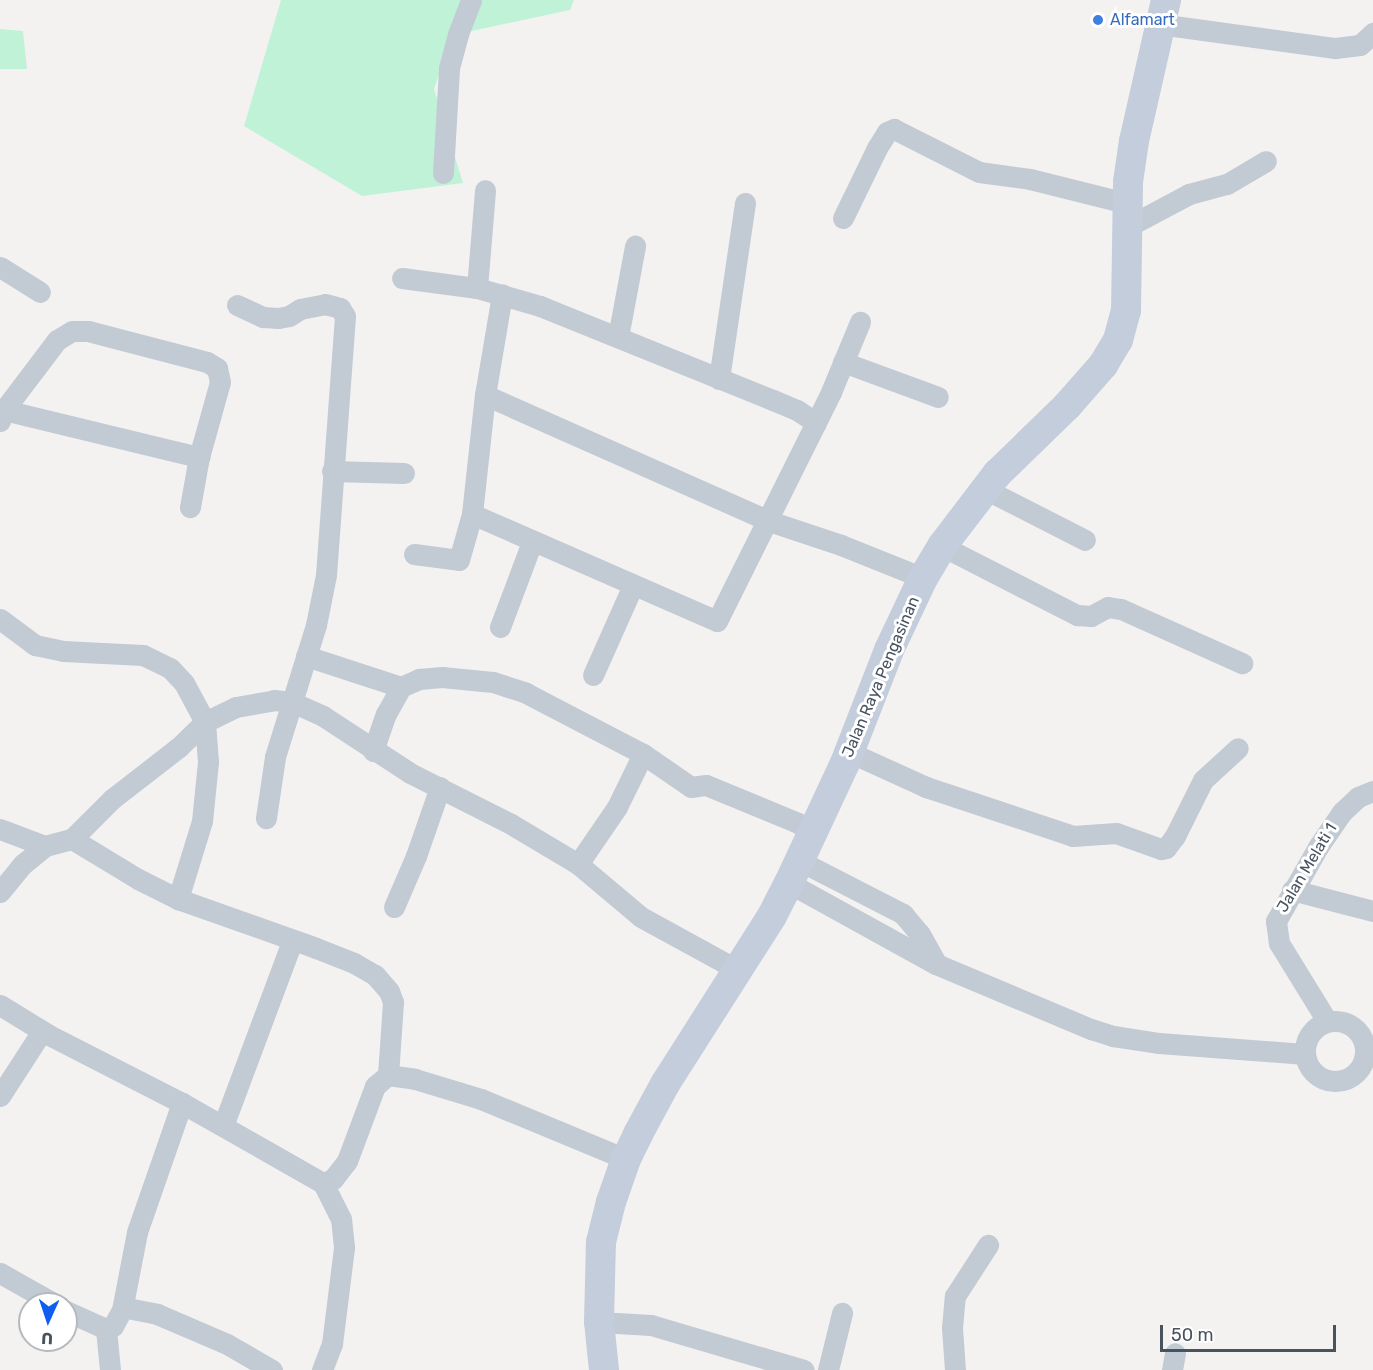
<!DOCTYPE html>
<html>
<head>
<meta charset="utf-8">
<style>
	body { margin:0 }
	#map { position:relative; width:1373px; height:1370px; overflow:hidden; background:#f4f2f1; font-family:Rubik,sans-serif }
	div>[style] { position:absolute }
	.green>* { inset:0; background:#bff2d7 }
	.minor>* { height:21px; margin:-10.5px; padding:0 10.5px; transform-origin:10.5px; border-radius:10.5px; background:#c2cad3 }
	.minor>.ring { margin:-10.5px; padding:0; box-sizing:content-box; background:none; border:21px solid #c2cad3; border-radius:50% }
	.secondary>* { height:30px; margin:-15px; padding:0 15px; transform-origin:15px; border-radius:15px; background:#c4cddb }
	.dots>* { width:16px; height:16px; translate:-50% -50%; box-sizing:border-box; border:3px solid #fff; border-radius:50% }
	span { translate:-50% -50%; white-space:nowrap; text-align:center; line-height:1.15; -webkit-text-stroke:6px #fff; paint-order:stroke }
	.shop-label { font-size:16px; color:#366cbe }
	.left { translate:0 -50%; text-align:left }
	.street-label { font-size:16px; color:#485360 }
	.north { position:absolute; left:18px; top:1292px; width:60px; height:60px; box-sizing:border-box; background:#fff; border:2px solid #b6babf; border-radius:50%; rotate:183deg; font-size:16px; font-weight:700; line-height:24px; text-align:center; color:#485360 }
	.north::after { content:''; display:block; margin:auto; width:21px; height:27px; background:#105eef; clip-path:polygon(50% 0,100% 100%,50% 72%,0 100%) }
	.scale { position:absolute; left:1160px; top:1325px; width:176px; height:27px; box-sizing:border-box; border:3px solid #485360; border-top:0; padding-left:8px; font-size:18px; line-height:21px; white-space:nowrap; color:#485360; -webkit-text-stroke:4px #fff; paint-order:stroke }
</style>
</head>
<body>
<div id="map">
	<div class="green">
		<div style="clip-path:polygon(281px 0,574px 0,570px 10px,453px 35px,434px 89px,463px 183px,362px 196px,244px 126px)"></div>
		<div style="clip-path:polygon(0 29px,23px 31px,27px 69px,0 69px)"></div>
	</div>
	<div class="minor">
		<div style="left:1159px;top:24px;width:178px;rotate:7.8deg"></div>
		<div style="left:1335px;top:48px;width:25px;rotate:-7deg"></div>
		<div style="left:1360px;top:45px;width:18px;rotate:-43deg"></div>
		<div style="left:443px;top:173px;width:105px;rotate:-86.7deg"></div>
		<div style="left:449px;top:68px;width:35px;rotate:-75deg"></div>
		<div style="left:458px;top:34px;width:36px;rotate:-69deg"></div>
		<div style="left:843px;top:218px;width:78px;rotate:-64.1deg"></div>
		<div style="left:877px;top:148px;width:19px;rotate:-58deg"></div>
		<div style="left:887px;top:132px;width:8px;rotate:-23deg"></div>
		<div style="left:894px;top:129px;width:95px;rotate:26.8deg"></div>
		<div style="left:979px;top:172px;width:51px;rotate:7.8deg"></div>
		<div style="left:1030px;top:179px;width:99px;rotate:14deg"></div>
		<div style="left:1127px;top:227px;width:70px;rotate:-28deg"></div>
		<div style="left:1189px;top:194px;width:39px;rotate:-15deg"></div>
		<div style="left:1227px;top:184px;width:45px;rotate:-30.5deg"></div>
		<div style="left:0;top:267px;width:47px;rotate:32deg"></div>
		<div style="left:402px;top:278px;width:76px;rotate:7.6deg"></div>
		<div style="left:477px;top:288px;width:66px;rotate:15.9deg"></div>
		<div style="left:540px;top:306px;width:251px;rotate:22deg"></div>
		<div style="left:773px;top:400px;width:26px;rotate:23deg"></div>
		<div style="left:797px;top:410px;width:23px;rotate:34deg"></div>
		<div style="left:477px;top:288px;width:98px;rotate:-85.3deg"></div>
		<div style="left:237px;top:305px;width:29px;rotate:25deg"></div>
		<div style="left:263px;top:317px;width:15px;rotate:4deg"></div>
		<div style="left:278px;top:318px;width:11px;rotate:-10deg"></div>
		<div style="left:289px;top:316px;width:13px;rotate:-32deg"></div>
		<div style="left:300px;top:309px;width:25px;rotate:-11deg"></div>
		<div style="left:325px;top:304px;width:16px;rotate:15deg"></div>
		<div style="left:340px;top:308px;width:9px;rotate:58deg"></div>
		<div style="left:345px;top:316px;width:260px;rotate:94.2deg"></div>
		<div style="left:326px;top:575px;width:51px;rotate:101.3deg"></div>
		<div style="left:316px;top:625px;width:138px;rotate:107.3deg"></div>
		<div style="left:275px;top:757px;width:62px;rotate:98.4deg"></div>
		<div style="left:618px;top:337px;width:93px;rotate:-79.4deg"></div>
		<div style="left:843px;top:362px;width:101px;rotate:20.2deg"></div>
		<div style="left:719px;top:379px;width:178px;rotate:-81.6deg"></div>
		<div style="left:485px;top:395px;width:311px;rotate:23.9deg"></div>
		<div style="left:769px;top:521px;width:76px;rotate:18.4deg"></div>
		<div style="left:841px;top:545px;width:88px;rotate:21.9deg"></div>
		<div style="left:4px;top:410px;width:201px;rotate:13.6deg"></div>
		<div style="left:0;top:421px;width:12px;rotate:-70deg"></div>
		<div style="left:4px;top:410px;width:88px;rotate:-52.9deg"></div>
		<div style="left:57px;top:340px;width:17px;rotate:-31deg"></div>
		<div style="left:72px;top:331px;width:16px"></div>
		<div style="left:88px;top:331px;width:123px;rotate:14.6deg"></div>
		<div style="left:207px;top:362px;width:12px;rotate:31deg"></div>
		<div style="left:217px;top:368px;width:14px;rotate:78deg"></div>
		<div style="left:220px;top:382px;width:78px;rotate:105.6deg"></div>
		<div style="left:199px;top:457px;width:51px;rotate:100.2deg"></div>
		<div style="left:332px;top:471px;width:72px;rotate:1.6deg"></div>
		<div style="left:985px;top:489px;width:112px;rotate:27deg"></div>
		<div style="left:472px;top:514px;width:267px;rotate:23.6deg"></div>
		<div style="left:717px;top:621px;width:256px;rotate:-63.5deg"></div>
		<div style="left:831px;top:392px;width:76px;rotate:-67.5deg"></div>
		<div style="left:942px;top:546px;width:152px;rotate:27.1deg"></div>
		<div style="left:1077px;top:615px;width:14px;rotate:4deg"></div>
		<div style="left:1091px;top:616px;width:19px;rotate:-28deg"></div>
		<div style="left:1108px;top:607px;width:13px;rotate:9deg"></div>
		<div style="left:1121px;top:609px;width:133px;rotate:24.1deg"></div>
		<div style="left:414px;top:554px;width:45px;rotate:7.6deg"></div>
		<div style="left:459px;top:560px;width:48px;rotate:-74.2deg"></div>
		<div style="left:472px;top:514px;width:120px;rotate:-83.8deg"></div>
		<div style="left:485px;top:395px;width:102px;rotate:-80.4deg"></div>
		<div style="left:0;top:619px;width:44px;rotate:36.6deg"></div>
		<div style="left:35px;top:645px;width:29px;rotate:12deg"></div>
		<div style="left:63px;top:651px;width:80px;rotate:2.9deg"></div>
		<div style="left:143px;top:655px;width:30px;rotate:26deg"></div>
		<div style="left:170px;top:668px;width:21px;rotate:47deg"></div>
		<div style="left:184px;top:683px;width:44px;rotate:61.7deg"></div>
		<div style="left:205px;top:722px;width:40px;rotate:85.7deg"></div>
		<div style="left:208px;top:762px;width:59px;rotate:95.8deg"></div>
		<div style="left:202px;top:821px;width:82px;rotate:107.1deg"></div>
		<div style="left:500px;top:627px;width:91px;rotate:-69.4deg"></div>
		<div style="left:306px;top:656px;width:100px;rotate:18.1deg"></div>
		<div style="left:593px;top:675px;width:98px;rotate:-66deg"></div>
		<div style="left:373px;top:751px;width:39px;rotate:-71deg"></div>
		<div style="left:386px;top:714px;width:31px;rotate:-61deg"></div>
		<div style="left:401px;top:687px;width:20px;rotate:-24deg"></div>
		<div style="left:419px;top:679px;width:23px;rotate:-5deg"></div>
		<div style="left:442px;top:677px;width:51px;rotate:5.6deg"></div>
		<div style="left:493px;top:682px;width:35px;rotate:18deg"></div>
		<div style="left:526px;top:693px;width:132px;rotate:27.5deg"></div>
		<div style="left:643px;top:754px;width:58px;rotate:34.5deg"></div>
		<div style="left:691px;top:787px;width:15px;rotate:-8deg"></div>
		<div style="left:706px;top:785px;width:100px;rotate:22.4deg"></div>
		<div style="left:798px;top:823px;width:19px;rotate:32deg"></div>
		<div style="left:849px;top:752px;width:85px;rotate:24.4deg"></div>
		<div style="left:926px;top:787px;width:155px;rotate:18.4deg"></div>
		<div style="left:1073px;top:836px;width:43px;rotate:-4deg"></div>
		<div style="left:1116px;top:833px;width:48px;rotate:19.6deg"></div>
		<div style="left:1161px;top:849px;width:5px;rotate:-11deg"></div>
		<div style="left:1166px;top:848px;width:15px;rotate:-53deg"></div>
		<div style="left:1175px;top:836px;width:63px;rotate:-63.4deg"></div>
		<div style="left:1203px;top:780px;width:47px;rotate:-42.4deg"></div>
		<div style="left:0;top:829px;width:48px;rotate:20.7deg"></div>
		<div style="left:72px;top:839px;width:77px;rotate:31.2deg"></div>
		<div style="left:138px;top:879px;width:45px;rotate:26.6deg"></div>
		<div style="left:178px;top:899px;width:146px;rotate:19.5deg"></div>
		<div style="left:316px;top:948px;width:41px;rotate:21.5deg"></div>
		<div style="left:354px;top:963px;width:24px;rotate:30deg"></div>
		<div style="left:375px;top:975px;width:21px;rotate:49deg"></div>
		<div style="left:389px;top:991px;width:12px;rotate:70deg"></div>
		<div style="left:393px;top:1002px;width:73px;rotate:93.9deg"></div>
		<div style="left:800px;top:861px;width:116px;rotate:27.2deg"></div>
		<div style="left:903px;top:914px;width:26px;rotate:50deg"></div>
		<div style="left:920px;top:934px;width:33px;rotate:61deg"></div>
		<div style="left:578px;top:864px;width:69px;rotate:-55.6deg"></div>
		<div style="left:617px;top:807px;width:59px;rotate:-63.9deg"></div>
		<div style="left:789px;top:883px;width:168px;rotate:28.9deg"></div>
		<div style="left:936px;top:964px;width:168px;rotate:22.8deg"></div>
		<div style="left:1091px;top:1029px;width:23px;rotate:18deg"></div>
		<div style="left:1113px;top:1036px;width:47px;rotate:8.7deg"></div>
		<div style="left:1159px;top:1043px;width:146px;rotate:4.3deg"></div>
		<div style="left:1292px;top:890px;width:84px;rotate:14.5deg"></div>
		<div style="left:0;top:892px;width:36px;rotate:-51deg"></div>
		<div style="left:23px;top:864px;width:28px;rotate:-39deg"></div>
		<div style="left:45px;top:846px;width:28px;rotate:-15deg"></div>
		<div style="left:72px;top:839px;width:57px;rotate:-45deg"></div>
		<div style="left:112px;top:799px;width:85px;rotate:-37.8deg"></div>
		<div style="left:179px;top:747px;width:36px;rotate:-44deg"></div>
		<div style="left:205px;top:722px;width:34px;rotate:-26deg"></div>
		<div style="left:236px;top:707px;width:39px;rotate:-10deg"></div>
		<div style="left:274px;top:700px;width:18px;rotate:6deg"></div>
		<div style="left:292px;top:702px;width:34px;rotate:24deg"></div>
		<div style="left:323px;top:716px;width:104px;rotate:33.2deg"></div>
		<div style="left:410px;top:773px;width:113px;rotate:26.8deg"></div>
		<div style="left:511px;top:824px;width:78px;rotate:30.8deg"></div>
		<div style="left:578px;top:864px;width:82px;rotate:40.1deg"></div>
		<div style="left:641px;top:917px;width:108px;rotate:28.7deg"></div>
		<div style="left:394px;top:907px;width:56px;rotate:-66.7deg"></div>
		<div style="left:416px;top:856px;width:73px;rotate:-70.8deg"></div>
		<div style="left:0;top:1005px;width:57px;rotate:31.5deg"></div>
		<div style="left:49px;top:1035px;width:149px;rotate:27.1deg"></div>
		<div style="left:182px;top:1103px;width:162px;rotate:29.6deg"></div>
		<div style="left:323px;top:1183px;width:11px;rotate:-22deg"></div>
		<div style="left:333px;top:1179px;width:23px;rotate:-52deg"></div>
		<div style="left:347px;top:1161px;width:80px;rotate:-69.5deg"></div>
		<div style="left:375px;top:1086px;width:17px;rotate:-40deg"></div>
		<div style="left:388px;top:1075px;width:27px;rotate:8deg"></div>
		<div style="left:415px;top:1079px;width:69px;rotate:16.9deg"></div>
		<div style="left:481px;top:1099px;width:157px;rotate:22.5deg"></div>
		<div class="ring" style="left:1305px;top:1021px;width:39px;height:39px"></div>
		<div style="left:1327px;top:1021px;width:92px;rotate:-121.6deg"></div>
		<div style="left:1279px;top:943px;width:22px;rotate:-98deg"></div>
		<div style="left:1276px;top:921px;width:85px;rotate:-60.4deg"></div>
		<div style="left:1318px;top:847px;width:42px;rotate:-55.6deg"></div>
		<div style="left:1342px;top:812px;width:22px;rotate:-43deg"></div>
		<div style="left:1358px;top:797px;width:16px;rotate:-22deg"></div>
		<div style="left:0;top:1096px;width:77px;rotate:-57.1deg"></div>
		<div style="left:223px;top:1126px;width:197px;rotate:-69.5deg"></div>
		<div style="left:0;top:1273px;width:63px;rotate:29.4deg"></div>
		<div style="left:122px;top:1310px;width:79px;rotate:-79.1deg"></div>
		<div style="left:137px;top:1232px;width:137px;rotate:-70.8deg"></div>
		<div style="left:66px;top:1311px;width:44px;rotate:24.2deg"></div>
		<div style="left:106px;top:1329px;width:8px;rotate:-23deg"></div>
		<div style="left:113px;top:1326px;width:18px;rotate:-61deg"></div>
		<div style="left:122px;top:1310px;width:5px;rotate:-22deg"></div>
		<div style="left:127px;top:1308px;width:31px;rotate:11deg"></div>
		<div style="left:157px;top:1314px;width:76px;rotate:23.2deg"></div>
		<div style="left:227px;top:1344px;width:52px;rotate:30deg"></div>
		<div style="left:599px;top:1322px;width:52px;rotate:3.3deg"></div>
		<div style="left:651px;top:1325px;width:159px;rotate:16.4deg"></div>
		<div style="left:106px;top:1329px;width:41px;rotate:84.4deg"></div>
		<div style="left:322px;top:1370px;width:28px;rotate:-69deg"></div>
		<div style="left:332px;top:1344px;width:98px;rotate:-82.9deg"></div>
		<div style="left:344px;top:1247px;width:28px;rotate:-96deg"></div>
		<div style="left:341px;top:1219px;width:40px;rotate:-116.6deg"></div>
		<div style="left:828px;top:1370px;width:59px;rotate:-76.2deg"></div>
		<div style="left:955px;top:1370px;width:42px;rotate:-94.1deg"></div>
		<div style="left:952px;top:1328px;width:32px;rotate:-85deg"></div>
		<div style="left:955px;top:1296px;width:61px;rotate:-57.1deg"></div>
		<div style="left:1172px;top:1370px;width:17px;rotate:-80deg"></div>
	</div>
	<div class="secondary">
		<div style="left:604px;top:1370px;width:48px;rotate:-95.9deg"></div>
		<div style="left:599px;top:1322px;width:80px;rotate:-88.6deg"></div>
		<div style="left:601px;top:1242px;width:41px;rotate:-76deg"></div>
		<div style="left:611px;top:1202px;width:46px;rotate:-70.8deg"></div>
		<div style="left:626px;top:1159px;width:28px;rotate:-64deg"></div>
		<div style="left:638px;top:1134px;width:57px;rotate:-61.6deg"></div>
		<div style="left:665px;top:1084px;width:199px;rotate:-57.5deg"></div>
		<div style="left:772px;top:916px;width:37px;rotate:-63deg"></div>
		<div style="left:789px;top:883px;width:132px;rotate:-65deg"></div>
		<div style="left:845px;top:763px;width:121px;rotate:-68.7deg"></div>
		<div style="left:889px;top:650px;width:80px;rotate:-64.7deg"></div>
		<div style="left:923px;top:578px;width:37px;rotate:-59deg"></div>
		<div style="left:942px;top:546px;width:91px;rotate:-52.6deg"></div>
		<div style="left:997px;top:474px;width:98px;rotate:-44.2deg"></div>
		<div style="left:1067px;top:406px;width:55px;rotate:-48.7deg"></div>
		<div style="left:1103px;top:365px;width:29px;rotate:-59deg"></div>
		<div style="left:1118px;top:340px;width:30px;rotate:-75deg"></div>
		<div style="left:1126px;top:311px;width:129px;rotate:-89.1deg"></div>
		<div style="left:1128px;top:182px;width:41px;rotate:-81.7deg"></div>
		<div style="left:1134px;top:141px;width:145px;rotate:-77.2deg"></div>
	</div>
	<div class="dots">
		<div style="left:1098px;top:20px;background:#3f7fe0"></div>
	</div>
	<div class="shop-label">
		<span class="left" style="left:1110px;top:20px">Alfamart</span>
	</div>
	<div class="street-label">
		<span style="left:881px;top:677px;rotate:-67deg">Jalan Raya Pengasinan</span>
		<span style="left:1307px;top:868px;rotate:-59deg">Jalan Melati 1</span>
	</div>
	<div class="north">U</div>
	<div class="scale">50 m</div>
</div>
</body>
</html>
